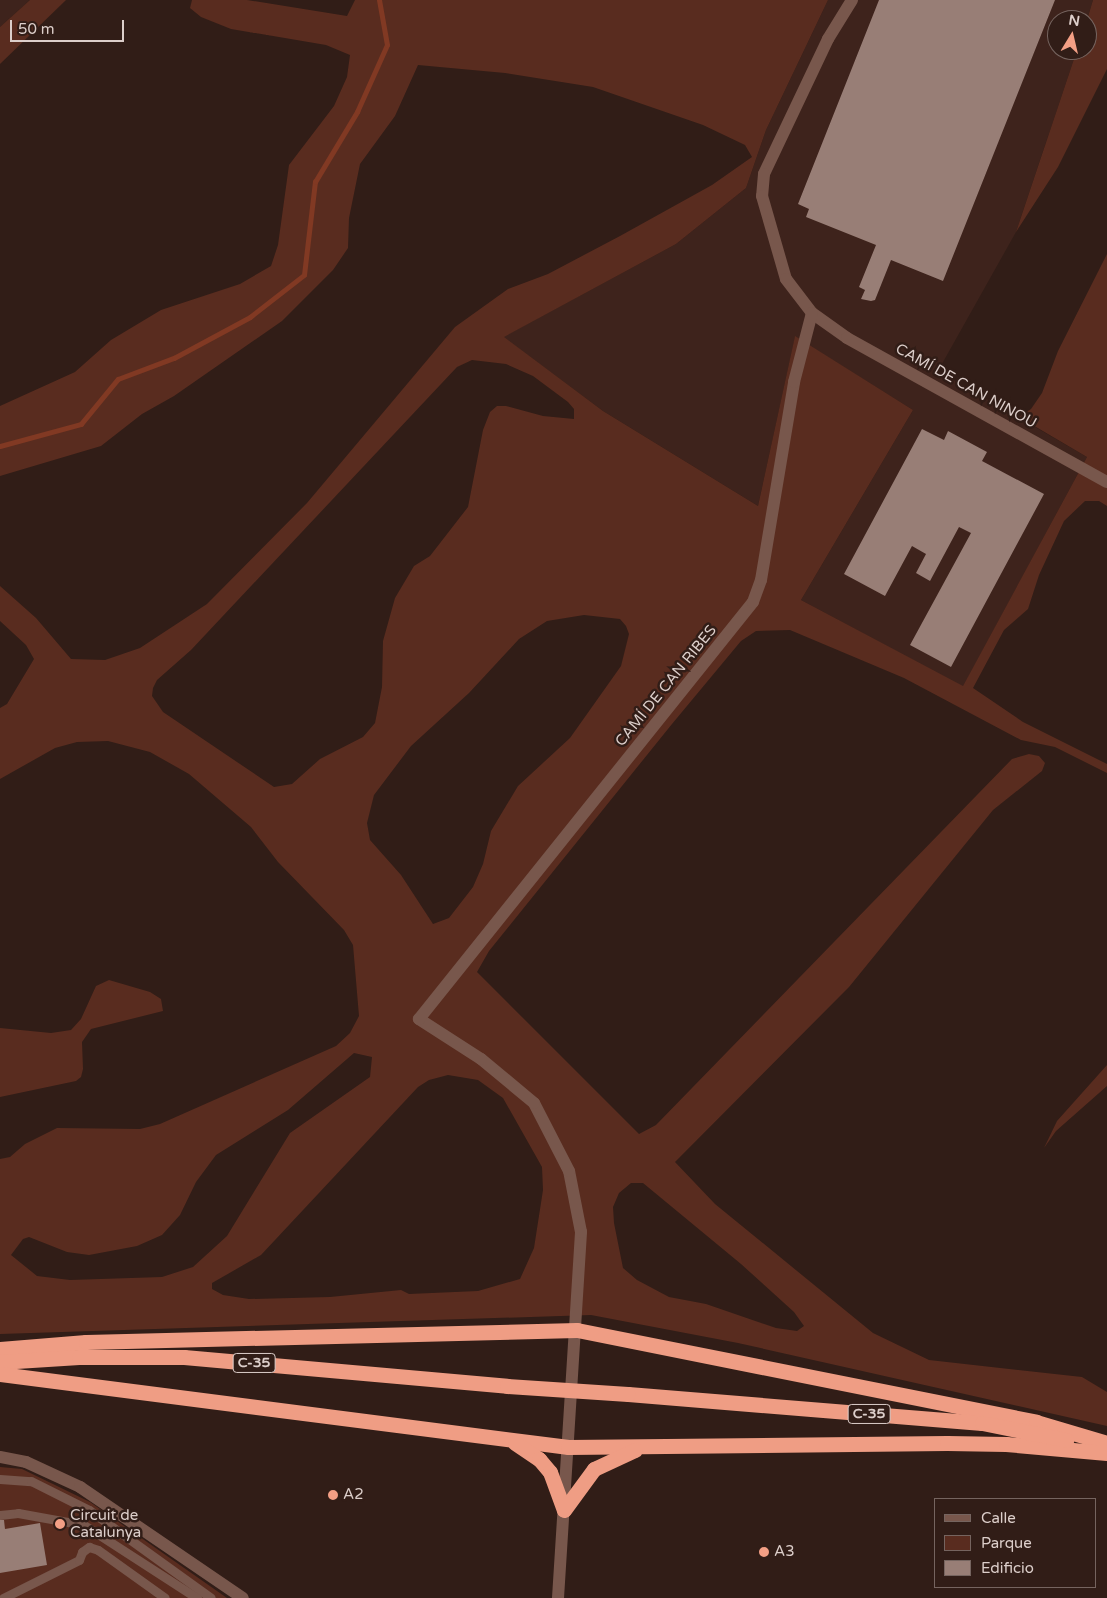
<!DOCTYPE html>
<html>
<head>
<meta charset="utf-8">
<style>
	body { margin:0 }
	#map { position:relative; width:1107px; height:1598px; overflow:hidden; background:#311d17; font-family:"Varela Round",sans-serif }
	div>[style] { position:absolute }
	.built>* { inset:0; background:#3e231c }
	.green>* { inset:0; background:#592c1f }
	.stream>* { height:4.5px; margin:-2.25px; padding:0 2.25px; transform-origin:2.25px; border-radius:2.25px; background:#813923 }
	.building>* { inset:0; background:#987e76 }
	.lane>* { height:9px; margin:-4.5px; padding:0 4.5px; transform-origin:4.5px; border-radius:4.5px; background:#78574c }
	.street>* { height:12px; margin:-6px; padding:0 6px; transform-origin:6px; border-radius:6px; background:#78574c }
	.highway>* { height:15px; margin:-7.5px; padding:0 7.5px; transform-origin:7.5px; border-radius:7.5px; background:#ef9d84 }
	.highway-bridge>* { height:15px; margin:-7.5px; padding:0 7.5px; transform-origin:7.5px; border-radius:7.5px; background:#ef9d84 }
	.dots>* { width:14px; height:14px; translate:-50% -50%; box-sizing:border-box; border:2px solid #311d17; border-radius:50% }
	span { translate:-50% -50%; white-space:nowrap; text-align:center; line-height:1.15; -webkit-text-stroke:5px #311d17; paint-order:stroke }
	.shield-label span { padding:1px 4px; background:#311d17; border:1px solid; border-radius:4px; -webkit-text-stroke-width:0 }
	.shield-label { font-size:14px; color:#dcceca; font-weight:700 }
	.street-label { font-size:15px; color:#dcceca }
	.poi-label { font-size:15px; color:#dcceca }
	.left { translate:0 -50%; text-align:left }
	.legend { position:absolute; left:934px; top:1498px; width:162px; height:90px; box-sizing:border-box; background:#311d17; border:1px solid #75645f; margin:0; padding:6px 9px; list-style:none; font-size:15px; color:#dcceca }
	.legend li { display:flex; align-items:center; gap:10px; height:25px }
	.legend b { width:25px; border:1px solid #75645f }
	.north { position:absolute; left:1047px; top:10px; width:50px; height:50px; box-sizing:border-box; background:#311d17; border:1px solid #75645f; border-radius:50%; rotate:9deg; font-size:14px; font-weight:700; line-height:20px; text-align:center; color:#dcceca }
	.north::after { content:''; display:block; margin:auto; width:18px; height:22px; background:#f39f85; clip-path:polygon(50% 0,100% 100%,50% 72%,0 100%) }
	.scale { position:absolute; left:10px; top:20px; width:114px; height:22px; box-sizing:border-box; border:2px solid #dcceca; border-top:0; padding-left:6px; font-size:15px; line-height:18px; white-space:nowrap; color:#dcceca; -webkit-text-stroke:4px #311d17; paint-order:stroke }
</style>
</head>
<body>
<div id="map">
	<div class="built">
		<div style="clip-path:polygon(0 0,30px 0,0 27px)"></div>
		<div style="clip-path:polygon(828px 0,1093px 0,1087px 20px,1057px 20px,1057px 50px,1077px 50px,1016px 232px,938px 371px,1087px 457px,963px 687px,801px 600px,913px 410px,795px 337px,758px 506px,603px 411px,503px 337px,676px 244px,746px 188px,766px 130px)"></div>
	</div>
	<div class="green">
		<div style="clip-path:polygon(30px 0,66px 0,0 64px,0 27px)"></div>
		<div style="clip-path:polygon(evenodd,247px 0,347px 16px,355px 0,828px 0,766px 130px,746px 188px,676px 244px,504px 337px,603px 411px,758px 506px,795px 336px,913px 410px,801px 600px,963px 686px,1087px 457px,1019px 417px,1031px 409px,1042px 393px,1058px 351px,1107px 254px,1107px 506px,1099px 501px,1085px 501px,1064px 521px,1039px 575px,1028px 609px,1004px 630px,973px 688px,1023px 722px,1107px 764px,1107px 773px,1055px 747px,1021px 740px,904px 678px,790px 630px,756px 631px,741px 641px,672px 724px,489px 951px,477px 972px,639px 1134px,656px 1125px,1012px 759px,1029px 754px,1039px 756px,1045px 763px,1042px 771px,993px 810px,849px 987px,675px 1162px,715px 1204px,873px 1333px,929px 1360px,1082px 1377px,1107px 1392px,1107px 1426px,738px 1343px,591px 1315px,0 1334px,0 1159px,10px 1157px,25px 1144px,57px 1128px,140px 1129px,160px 1124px,336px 1046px,350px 1033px,359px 1016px,353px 945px,344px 930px,278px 862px,251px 827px,189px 774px,150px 752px,108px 741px,77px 742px,55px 748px,0 779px,0 708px,7px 704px,34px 659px,26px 645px,0 621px,0 586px,36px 618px,71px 659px,105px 660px,140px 648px,207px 604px,307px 503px,455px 327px,508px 289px,548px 274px,620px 236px,712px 185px,752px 157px,745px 145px,703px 125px,593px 87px,505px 73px,418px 65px,395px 116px,360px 164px,349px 218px,348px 248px,333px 270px,282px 321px,174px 396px,142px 414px,101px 446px,0 476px,0 406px,75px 372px,111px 340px,161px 310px,240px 284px,271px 266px,278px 245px,289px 165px,334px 106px,347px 77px,350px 55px,326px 45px,231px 29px,201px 17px,190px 8px,192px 0,247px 0,472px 360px,506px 364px,533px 376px,568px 402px,574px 409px,574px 419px,543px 416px,506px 406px,497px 406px,490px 412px,483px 430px,468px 507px,430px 556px,414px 566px,395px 598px,383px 641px,382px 687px,375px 723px,363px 737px,320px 759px,292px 784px,274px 787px,163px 712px,152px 696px,153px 688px,157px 680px,191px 650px,457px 367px,472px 360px,247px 0,584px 615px,620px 619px,626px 626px,629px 634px,621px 666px,570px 738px,518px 786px,491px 831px,483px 864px,473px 887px,449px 918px,433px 924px,401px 875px,370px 840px,367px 823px,374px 795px,411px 746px,469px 693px,519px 639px,547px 621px,584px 615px,247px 0,354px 1053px,372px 1057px,370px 1077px,290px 1133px,227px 1236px,193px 1267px,162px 1277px,70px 1280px,37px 1276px,11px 1255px,23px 1239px,29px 1237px,67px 1252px,89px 1255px,137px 1246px,162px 1235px,180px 1215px,196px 1182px,216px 1155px,288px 1110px,354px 1053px,247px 0,448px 1075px,478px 1080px,503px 1098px,542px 1167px,543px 1190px,534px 1248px,520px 1279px,478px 1291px,409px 1294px,401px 1290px,330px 1297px,249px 1299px,223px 1295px,212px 1289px,212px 1283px,261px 1255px,418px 1087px,429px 1080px,448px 1075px,247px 0,631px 1183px,643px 1183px,741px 1264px,794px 1312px,804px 1326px,797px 1331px,776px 1328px,706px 1304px,669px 1297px,637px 1280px,623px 1268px,614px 1223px,613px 1207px,619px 1193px,631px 1183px)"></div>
		<div style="clip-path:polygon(1093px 0,1107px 0,1107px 69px,1058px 167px,1016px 232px,1077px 50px,1087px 50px,1087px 20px)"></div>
		<div style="clip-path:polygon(109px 980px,150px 992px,161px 999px,163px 1011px,91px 1029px,82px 1042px,83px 1069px,81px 1077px,76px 1081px,0 1097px,0 1028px,51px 1033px,71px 1030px,81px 1019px,96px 986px)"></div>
		<div style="clip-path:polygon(1107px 1065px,1107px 1086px,1056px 1131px,1044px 1148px,1057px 1121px)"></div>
		<div style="clip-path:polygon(0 1467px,22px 1469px,90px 1502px,227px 1598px,0 1598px)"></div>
	</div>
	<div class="stream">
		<div style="left:0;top:446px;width:84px;rotate:-15.2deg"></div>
		<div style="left:81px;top:424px;width:58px;rotate:-50.6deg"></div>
		<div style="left:118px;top:379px;width:60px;rotate:-20.6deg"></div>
		<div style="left:174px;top:358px;width:86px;rotate:-28.3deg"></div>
		<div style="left:250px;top:317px;width:68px;rotate:-37.9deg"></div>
		<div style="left:304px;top:275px;width:94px;rotate:-83.3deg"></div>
		<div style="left:315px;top:182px;width:82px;rotate:-59deg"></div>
		<div style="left:357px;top:112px;width:73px;rotate:-65.9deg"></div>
		<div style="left:387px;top:45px;width:46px;rotate:-100.1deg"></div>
	</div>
	<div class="building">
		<div style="clip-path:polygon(879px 0,1055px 0,943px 281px,891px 260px,875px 300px,871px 301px,861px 299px,865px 290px,859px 287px,876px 245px,806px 217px,809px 209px,798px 204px)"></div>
		<div style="clip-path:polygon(922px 429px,944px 440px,948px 431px,987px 452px,982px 461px,1044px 494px,951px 667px,910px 645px,971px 533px,959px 527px,930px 581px,916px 573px,926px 554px,912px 546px,885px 596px,844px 574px)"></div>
		<div style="clip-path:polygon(0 1520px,4px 1520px,5px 1529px,40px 1523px,47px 1565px,0 1573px)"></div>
	</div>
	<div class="lane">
		<div style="left:0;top:1479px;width:31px;rotate:4deg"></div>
		<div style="left:31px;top:1481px;width:65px;rotate:26.6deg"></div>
		<div style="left:89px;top:1510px;width:150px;rotate:35.8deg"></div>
		<div style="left:0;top:1515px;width:18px;rotate:-6deg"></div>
		<div style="left:18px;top:1513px;width:67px;rotate:10.3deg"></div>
		<div style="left:84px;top:1525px;width:135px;rotate:32.9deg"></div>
		<div style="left:3px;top:1598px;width:85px;rotate:-26.6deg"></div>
		<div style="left:79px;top:1560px;width:9px;rotate:-69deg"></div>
		<div style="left:82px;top:1552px;width:9px;rotate:-36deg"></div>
		<div style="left:89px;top:1547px;width:9px;rotate:18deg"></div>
		<div style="left:98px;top:1550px;width:82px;rotate:35.6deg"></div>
	</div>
	<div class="street">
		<div style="left:852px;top:0;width:46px;rotate:121.6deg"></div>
		<div style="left:828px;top:39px;width:149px;rotate:115.4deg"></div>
		<div style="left:764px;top:174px;width:22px;rotate:95deg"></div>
		<div style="left:762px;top:196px;width:86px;rotate:73.9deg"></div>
		<div style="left:786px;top:279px;width:43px;rotate:52.6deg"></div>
		<div style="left:812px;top:313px;width:43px;rotate:35.5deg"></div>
		<div style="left:847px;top:338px;width:297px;rotate:29deg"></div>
		<div style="left:0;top:1457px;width:26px;rotate:11deg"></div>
		<div style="left:26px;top:1462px;width:60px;rotate:24.8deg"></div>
		<div style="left:80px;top:1487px;width:197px;rotate:34.3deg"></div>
		<div style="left:558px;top:1598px;width:367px;rotate:-86.4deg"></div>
		<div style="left:581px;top:1232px;width:62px;rotate:-101.1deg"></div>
		<div style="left:569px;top:1171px;width:76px;rotate:-117.2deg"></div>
		<div style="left:534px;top:1103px;width:69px;rotate:-140.3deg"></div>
		<div style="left:481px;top:1059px;width:74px;rotate:-147.2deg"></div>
		<div style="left:419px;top:1019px;width:534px;rotate:-51.31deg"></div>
		<div style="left:753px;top:602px;width:23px;rotate:-70deg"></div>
		<div style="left:761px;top:580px;width:201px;rotate:-80.5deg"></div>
		<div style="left:794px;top:382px;width:71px;rotate:-75.4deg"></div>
	</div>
	<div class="highway">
		<div style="left:0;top:1349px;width:86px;rotate:-4.7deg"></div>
		<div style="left:86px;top:1342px;width:491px;rotate:-1.4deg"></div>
		<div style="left:577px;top:1330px;width:468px;rotate:11.3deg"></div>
		<div style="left:1036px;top:1422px;width:74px;rotate:16.5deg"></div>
		<div style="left:0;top:1362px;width:79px;rotate:-3.6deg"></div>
		<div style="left:79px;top:1357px;width:105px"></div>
		<div style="left:184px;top:1357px;width:324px;rotate:5.1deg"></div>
		<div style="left:0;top:1374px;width:573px;rotate:7.32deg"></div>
		<div style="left:568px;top:1447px;width:379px;rotate:-0.6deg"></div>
		<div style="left:947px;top:1443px;width:59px;rotate:1deg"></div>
		<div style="left:1006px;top:1444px;width:101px;rotate:5.1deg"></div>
		<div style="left:628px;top:1394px;width:355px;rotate:4.7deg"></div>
		<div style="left:982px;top:1423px;width:86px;rotate:11.4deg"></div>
		<div style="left:515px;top:1443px;width:29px;rotate:34deg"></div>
		<div style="left:539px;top:1459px;width:17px;rotate:50deg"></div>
		<div style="left:550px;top:1472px;width:40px;rotate:69.8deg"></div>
		<div style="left:564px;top:1510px;width:51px;rotate:-53.8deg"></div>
		<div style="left:594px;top:1469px;width:45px;rotate:-24.9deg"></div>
	</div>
	<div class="highway-bridge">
		<div style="left:507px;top:1386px;width:121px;rotate:3.8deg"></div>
	</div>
	<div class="dots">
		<div style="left:333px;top:1495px;background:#f39f85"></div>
		<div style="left:60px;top:1524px;background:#f39f85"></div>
		<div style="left:764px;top:1552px;background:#f39f85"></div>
	</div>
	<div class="shield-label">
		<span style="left:254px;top:1363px">C-35</span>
		<span style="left:869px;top:1414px">C-35</span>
	</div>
	<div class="street-label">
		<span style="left:966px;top:386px;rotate:29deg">CAMÍ DE CAN NINOU</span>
		<span style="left:666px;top:686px;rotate:-51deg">CAMÍ DE CAN RIBES</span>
	</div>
	<div class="poi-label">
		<span class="left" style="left:343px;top:1495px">A2</span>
		<span class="left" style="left:70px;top:1524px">Circuit de<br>Catalunya</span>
		<span class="left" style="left:774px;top:1552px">A3</span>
	</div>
	<ul class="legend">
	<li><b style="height:6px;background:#78574c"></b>Calle</li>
	<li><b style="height:14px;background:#592c1f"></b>Parque</li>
	<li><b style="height:14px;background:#987e76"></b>Edificio</li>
	</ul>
	<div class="north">N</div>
	<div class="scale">50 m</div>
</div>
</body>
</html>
